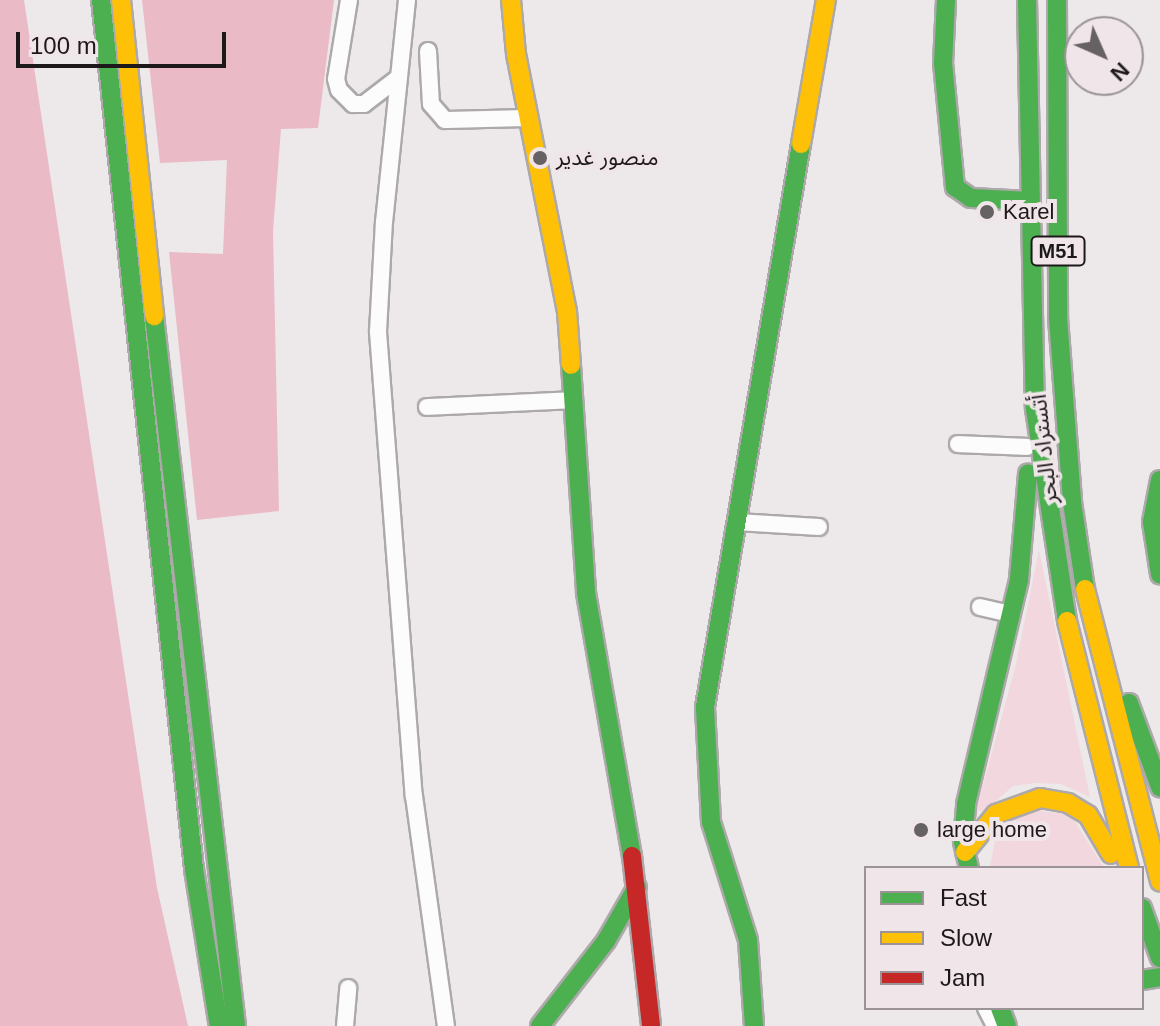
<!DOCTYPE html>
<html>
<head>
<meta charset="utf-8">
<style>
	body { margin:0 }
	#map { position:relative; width:1160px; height:1026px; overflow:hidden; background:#ede8e9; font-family:Helvetica,"Noto Sans Arabic",sans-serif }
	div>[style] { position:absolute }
	.green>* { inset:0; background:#f3d7de }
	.forest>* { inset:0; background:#eabac7 }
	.roads { filter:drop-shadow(2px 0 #ada9aa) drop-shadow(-2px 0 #ada9aa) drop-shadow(0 2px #ada9aa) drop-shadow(0 -2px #ada9aa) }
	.street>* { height:16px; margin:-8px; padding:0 8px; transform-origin:8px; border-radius:8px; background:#fcfcfc }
	.fast>* { height:18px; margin:-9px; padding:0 9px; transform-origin:9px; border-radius:9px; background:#4caf50 }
	.slow>* { height:18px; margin:-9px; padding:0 9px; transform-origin:9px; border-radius:9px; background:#ffc107 }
	.jam>* { height:18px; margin:-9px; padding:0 9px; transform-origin:9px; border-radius:9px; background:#c62828 }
	.dots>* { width:22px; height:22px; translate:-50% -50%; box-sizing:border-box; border:4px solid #f0e5e8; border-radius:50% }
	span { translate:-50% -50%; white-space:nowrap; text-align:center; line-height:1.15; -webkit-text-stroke:8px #f0e5e8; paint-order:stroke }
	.shield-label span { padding:2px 6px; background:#f0e5e8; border:2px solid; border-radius:6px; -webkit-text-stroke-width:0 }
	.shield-label { font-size:20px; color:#1d191a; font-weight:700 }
	.poi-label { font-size:22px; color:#1d191a }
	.left { translate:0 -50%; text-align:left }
	.street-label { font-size:22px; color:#1d191a }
	.legend { position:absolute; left:864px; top:866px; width:280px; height:144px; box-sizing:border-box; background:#f0e5e8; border:2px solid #9c9396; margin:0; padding:10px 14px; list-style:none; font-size:24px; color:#1d191a }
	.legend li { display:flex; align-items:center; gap:16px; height:40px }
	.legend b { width:40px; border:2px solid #9c9396 }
	.north { position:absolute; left:1064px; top:16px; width:80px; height:80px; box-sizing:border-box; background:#f0e5e8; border:2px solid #9c9396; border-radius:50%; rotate:135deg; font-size:22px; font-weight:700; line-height:32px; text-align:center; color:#1d191a }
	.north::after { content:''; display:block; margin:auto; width:28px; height:36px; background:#666162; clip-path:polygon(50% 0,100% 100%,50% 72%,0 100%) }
	.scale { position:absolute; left:16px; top:32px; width:210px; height:36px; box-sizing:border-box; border:4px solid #1d191a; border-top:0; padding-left:10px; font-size:24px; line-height:28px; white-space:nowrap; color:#1d191a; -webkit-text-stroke:6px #f0e5e8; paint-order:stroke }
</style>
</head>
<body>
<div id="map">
	<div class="green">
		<div style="clip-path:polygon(1039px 550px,1090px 797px,1061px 784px,1036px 783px,1013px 786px,985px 811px,976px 811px,1015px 668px)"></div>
		<div style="clip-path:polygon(1033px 810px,1071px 815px,1104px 868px,990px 868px,996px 835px,1013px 819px)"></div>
	</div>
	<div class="forest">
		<div style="clip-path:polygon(0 0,24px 0,157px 888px,188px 1026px,0 1026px)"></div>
		<div style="clip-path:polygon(142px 0,334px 0,318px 128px,281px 129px,273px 231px,279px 511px,197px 520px,169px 252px,223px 254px,227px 160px,160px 163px)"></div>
	</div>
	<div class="roads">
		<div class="street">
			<div style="left:349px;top:0;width:80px;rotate:99.3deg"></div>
			<div style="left:336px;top:79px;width:11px;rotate:75deg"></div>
			<div style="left:339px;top:90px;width:20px;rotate:45deg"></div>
			<div style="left:353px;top:104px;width:11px"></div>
			<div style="left:364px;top:104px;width:43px;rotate:-37.4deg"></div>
			<div style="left:407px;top:0;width:222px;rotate:95.9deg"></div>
			<div style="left:384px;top:221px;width:111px;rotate:93.1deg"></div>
			<div style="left:378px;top:332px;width:465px;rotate:85.6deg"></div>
			<div style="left:414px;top:796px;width:232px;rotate:82.1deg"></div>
			<div style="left:428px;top:51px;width:53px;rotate:86.8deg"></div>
			<div style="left:431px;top:104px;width:21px;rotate:49deg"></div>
			<div style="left:445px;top:120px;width:83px;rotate:-1.4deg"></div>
			<div style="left:427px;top:407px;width:146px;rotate:-2.7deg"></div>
			<div style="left:958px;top:444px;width:69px;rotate:2.5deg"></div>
			<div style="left:737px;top:522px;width:82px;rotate:3.5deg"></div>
			<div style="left:980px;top:607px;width:32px;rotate:13deg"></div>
			<div style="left:986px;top:1008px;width:20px;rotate:63deg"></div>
			<div style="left:345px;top:1026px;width:38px;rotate:-85deg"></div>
		</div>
		<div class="fast">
			<div style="left:101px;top:0;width:874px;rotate:83.89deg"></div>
			<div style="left:194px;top:869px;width:159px;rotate:81deg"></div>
			<div style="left:946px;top:0;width:63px;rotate:92.7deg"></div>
			<div style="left:943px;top:63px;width:125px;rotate:84.5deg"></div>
			<div style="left:955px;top:187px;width:19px;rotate:35deg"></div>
			<div style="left:971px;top:198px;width:59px;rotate:2.9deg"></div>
			<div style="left:1027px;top:0;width:409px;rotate:88.9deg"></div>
			<div style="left:1035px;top:409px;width:214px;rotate:81.4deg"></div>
			<div style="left:1057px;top:0;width:318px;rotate:89.8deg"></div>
			<div style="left:1058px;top:318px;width:185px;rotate:85.6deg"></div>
			<div style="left:1072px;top:502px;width:88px;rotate:81.5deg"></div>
			<div style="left:154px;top:316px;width:715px;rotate:83.41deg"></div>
			<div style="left:571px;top:365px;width:228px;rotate:86.2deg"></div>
			<div style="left:586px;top:593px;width:267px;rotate:80.1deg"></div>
			<div style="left:1160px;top:480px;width:43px;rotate:100.8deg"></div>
			<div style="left:1152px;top:522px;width:53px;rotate:81.3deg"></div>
			<div style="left:1129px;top:703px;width:90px;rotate:69.7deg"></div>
			<div style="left:969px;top:868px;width:28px;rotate:-103deg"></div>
			<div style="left:963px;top:841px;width:37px;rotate:-85deg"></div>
			<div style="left:966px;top:804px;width:231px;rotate:-76.7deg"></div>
			<div style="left:1019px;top:579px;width:106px;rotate:-85.1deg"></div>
			<div style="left:1142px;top:908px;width:53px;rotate:70.2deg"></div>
			<div style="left:1142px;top:980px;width:18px;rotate:-9deg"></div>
			<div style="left:1000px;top:1008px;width:19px;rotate:69deg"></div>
			<div style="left:540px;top:1026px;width:108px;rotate:-52.2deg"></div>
			<div style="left:606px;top:941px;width:62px;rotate:-60.1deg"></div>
			<div style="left:754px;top:1026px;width:86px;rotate:-94deg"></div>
			<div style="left:748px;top:940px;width:124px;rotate:-107.4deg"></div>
			<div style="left:711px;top:822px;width:115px;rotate:-93deg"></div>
			<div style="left:705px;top:707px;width:571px;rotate:-80.32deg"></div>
		</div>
		<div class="slow">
			<div style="left:121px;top:0;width:318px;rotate:84deg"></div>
			<div style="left:511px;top:0;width:54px;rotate:84.7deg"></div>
			<div style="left:516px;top:54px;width:262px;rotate:78.8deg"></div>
			<div style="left:567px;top:311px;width:54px;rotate:85.8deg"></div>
			<div style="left:801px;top:144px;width:146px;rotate:-80.2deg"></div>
			<div style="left:1085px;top:589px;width:302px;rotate:75.6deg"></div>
			<div style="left:1067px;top:621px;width:255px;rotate:75.9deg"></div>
			<div style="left:965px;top:852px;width:49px;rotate:-50.8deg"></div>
			<div style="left:996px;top:814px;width:47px;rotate:-20deg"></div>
			<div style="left:1040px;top:798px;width:28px;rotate:10deg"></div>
			<div style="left:1068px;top:803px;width:23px;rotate:31deg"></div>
			<div style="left:1088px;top:815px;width:45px;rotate:59.5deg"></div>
		</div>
		<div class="jam">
			<div style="left:632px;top:856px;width:171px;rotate:83.6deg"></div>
		</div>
	</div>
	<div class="dots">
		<div style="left:540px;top:158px;background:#666162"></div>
		<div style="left:987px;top:212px;background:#666162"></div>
		<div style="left:921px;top:830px;background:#666162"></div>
	</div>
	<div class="shield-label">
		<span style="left:1058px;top:251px">M51</span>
	</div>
	<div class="poi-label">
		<span class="left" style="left:556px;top:158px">منصور غدير</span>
		<span class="left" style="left:1003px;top:212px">Karel</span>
		<span class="left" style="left:937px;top:830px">large home</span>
	</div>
	<div class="street-label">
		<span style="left:1044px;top:449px;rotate:-96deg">أتستراد البحر</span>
	</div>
	<ul class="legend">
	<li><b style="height:10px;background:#4caf50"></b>Fast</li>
	<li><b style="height:10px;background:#ffc107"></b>Slow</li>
	<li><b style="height:10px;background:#c62828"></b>Jam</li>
	</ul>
	<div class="north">N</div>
	<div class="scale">100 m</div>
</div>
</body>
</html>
